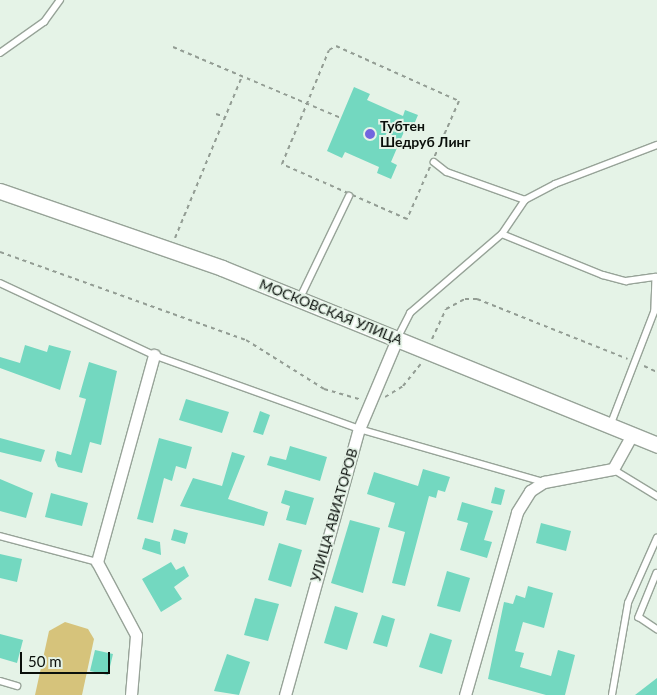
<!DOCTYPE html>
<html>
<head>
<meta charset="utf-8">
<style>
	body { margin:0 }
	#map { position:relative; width:657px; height:695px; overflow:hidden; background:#e5f3e7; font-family:Lato,sans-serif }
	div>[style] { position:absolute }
	.green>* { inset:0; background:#d6c37b }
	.building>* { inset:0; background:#73d8c0 }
	.path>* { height:2px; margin-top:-1px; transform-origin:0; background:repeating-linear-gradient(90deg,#939d94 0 4px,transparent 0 8px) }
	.roads { filter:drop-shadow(1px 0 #97a398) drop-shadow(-1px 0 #97a398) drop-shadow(0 1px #97a398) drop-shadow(0 -1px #97a398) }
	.service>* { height:5.5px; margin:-2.75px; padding:0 2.75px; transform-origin:2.75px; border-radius:2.75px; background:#fff }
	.minor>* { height:11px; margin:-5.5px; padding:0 5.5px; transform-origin:5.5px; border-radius:5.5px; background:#fff }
	.secondary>* { height:15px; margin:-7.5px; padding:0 7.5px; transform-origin:7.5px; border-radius:7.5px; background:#fff }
	.dots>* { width:14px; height:14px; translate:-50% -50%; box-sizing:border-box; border:2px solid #e5f3e7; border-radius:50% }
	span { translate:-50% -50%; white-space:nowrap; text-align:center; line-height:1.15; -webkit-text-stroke:4px #e5f3e7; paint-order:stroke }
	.poi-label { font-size:14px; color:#0a0f0b; font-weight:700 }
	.left { translate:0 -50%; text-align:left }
	.street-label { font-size:14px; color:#0a0f0b }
	.scale { position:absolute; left:20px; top:652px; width:90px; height:22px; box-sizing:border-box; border:2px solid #0a0f0b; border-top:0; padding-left:6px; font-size:15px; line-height:18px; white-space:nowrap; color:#0a0f0b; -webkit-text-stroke:4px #e5f3e7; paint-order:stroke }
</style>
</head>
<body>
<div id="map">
	<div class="green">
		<div style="clip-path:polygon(65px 622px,88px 629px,94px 639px,82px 695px,35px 695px,49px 631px)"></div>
	</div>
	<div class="building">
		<div style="clip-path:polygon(354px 87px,370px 94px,367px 100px,403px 116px,405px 110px,418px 115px,412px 129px,406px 127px,391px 162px,397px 165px,391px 179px,377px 173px,379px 167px,345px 152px,342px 158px,327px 151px)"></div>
		<div style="clip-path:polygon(25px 345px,47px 352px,49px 345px,71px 351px,60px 390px,0 368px,0 357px,20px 363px)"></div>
		<div style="clip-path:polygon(89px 362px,117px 371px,101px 445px,90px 442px,82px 473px,58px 467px,55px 460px,57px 451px,71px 455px,86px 399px,79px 397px)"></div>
		<div style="clip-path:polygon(186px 399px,229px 412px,222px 433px,179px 420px)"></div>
		<div style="clip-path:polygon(260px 411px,270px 415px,263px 435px,253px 432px)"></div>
		<div style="clip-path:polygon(0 438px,45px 450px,41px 462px,0 452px)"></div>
		<div style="clip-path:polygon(159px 438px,192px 447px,186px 469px,176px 466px,172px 481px,164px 478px,153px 523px,137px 519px)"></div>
		<div style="clip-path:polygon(290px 446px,327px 457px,320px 481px,267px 465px,270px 456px,286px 460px)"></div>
		<div style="clip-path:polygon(232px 452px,245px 456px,228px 499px,268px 512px,264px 526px,180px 506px,193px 478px,222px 486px)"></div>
		<div style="clip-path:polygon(423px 469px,450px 477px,445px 492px,438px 490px,436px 498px,429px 496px,405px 586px,392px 583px,405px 532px,388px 527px,395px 503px,367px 494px,374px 472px,418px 486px)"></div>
		<div style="clip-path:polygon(0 479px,33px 493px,26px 518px,0 511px)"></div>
		<div style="clip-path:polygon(495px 487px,505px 490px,501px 505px,491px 503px)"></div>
		<div style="clip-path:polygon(285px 490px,314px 498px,306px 525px,286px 520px,290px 506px,281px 503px)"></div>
		<div style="clip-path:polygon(51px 493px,88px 503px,82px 526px,45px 517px)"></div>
		<div style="clip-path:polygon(462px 502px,493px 511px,484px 540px,492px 542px,487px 558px,460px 550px,468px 523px,457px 520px)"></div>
		<div style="clip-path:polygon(350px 520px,380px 528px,363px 593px,331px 583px)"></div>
		<div style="clip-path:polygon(541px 523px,571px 531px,566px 551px,536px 543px)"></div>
		<div style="clip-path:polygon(174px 529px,188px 533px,185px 544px,171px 540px)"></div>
		<div style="clip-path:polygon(145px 538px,160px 542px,161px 555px,142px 549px)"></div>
		<div style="clip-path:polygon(279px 543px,302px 550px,291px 587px,268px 580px)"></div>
		<div style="clip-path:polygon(0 554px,22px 559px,17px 582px,0 578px)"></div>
		<div style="clip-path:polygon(171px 562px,176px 570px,184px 566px,189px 576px,174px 587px,182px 599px,161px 612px,142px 579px)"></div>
		<div style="clip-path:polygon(447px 571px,470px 578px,460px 612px,437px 606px)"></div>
		<div style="clip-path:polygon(528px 586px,553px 593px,544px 628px,523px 622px,515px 651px,524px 653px,520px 667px,551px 676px,558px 650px,575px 655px,565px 695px,546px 695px,488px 679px,504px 602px,513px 604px,516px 595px,525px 598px)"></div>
		<div style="clip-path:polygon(255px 598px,279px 604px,268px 641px,244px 635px)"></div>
		<div style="clip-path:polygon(335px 606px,358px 613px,347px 650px,324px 643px)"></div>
		<div style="clip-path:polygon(382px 615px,395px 619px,387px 647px,373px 643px)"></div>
		<div style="clip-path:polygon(430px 633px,452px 640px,442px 674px,419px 667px)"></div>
		<div style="clip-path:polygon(0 634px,23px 640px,17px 663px,0 658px)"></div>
		<div style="clip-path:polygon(95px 650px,113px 654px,108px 675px,90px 671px)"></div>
		<div style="clip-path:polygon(227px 654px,250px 662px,239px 695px,214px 691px)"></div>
		<div style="clip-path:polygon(657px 678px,657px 695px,635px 695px)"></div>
	</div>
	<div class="path">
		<div style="left:336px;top:46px;width:135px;rotate:24.1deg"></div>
		<div style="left:459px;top:101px;width:129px;rotate:113.8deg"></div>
		<div style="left:407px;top:219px;width:137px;rotate:-156.3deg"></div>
		<div style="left:282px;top:164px;width:123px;rotate:-67.6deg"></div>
		<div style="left:329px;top:50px;width:8px;rotate:-30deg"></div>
		<div style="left:173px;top:47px;width:182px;rotate:22.9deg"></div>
		<div style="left:216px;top:114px;width:9px;rotate:18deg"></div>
		<div style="left:175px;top:238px;width:175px;rotate:-67.5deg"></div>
		<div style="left:0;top:252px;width:261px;rotate:19.7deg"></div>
		<div style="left:246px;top:340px;width:92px;rotate:32.1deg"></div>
		<div style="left:324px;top:389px;width:37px;rotate:16deg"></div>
		<div style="left:432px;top:339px;width:33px;rotate:-65deg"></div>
		<div style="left:446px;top:309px;width:21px;rotate:-28deg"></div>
		<div style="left:465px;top:299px;width:12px"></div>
		<div style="left:477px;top:299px;width:162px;rotate:21.7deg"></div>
		<div style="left:644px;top:366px;width:14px;rotate:25deg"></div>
		<div style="left:385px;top:397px;width:21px;rotate:-31deg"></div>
		<div style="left:403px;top:386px;width:28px;rotate:-51deg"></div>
	</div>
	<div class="roads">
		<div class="service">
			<div style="left:0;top:53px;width:54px;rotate:-35.2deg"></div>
			<div style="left:44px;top:22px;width:27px;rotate:-54deg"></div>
			<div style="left:434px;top:162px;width:16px;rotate:38deg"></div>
			<div style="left:447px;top:172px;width:83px;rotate:19.7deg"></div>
			<div style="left:502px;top:234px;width:41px;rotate:-55.9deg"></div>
			<div style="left:525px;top:200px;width:34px;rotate:-28deg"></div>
			<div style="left:555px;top:184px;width:109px;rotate:-20.9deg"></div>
			<div style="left:0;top:283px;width:170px;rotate:25.1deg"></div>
			<div style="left:154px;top:355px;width:218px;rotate:19.8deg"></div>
			<div style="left:359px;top:429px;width:192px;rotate:16deg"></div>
			<div style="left:300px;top:298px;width:113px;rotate:-64.3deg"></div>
			<div style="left:398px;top:337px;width:27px;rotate:-63deg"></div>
			<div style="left:410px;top:313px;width:121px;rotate:-40.7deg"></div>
			<div style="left:502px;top:234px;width:109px;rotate:22.1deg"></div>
			<div style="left:603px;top:275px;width:24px;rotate:15deg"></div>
			<div style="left:626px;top:281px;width:30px;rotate:-8deg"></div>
			<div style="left:656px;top:277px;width:34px;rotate:92deg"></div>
			<div style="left:655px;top:311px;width:122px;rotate:111.1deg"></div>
			<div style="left:613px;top:469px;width:52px;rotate:31.5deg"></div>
			<div style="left:0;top:536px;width:100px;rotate:15deg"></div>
			<div style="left:657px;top:573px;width:48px;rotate:112.2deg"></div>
			<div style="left:639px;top:617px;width:22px;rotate:34deg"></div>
			<div style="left:0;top:681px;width:18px;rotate:16deg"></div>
			<div style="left:612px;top:695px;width:93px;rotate:-80.1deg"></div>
			<div style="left:628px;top:603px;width:71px;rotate:-66deg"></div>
		</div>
		<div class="minor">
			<div style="left:131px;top:695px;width:60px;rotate:-85.2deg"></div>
			<div style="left:136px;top:635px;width:83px;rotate:-118.1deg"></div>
			<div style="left:97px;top:562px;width:215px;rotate:-74.6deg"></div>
			<div style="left:285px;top:695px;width:276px;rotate:-74.5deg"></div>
			<div style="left:359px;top:429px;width:98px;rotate:-67.1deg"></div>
			<div style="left:465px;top:695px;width:190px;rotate:-74.1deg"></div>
			<div style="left:517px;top:512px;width:25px;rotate:-58deg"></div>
			<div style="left:530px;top:491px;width:17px;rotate:-33deg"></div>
			<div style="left:544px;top:482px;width:70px;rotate:-10.7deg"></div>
			<div style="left:613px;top:469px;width:39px;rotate:-61deg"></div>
		</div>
		<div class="secondary">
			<div style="left:0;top:191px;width:235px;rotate:19.1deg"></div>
			<div style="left:222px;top:268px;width:470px;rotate:22.1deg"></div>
		</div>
	</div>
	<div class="dots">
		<div style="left:370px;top:134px;background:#7265df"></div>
	</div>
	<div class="poi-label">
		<span class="left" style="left:380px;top:134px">Тубтен<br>Шедруб Линг</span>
	</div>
	<div class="street-label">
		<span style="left:331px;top:312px;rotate:22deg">МОСКОВСКАЯ УЛИЦА</span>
		<span style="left:334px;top:515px;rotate:-74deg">УЛИЦА АВИАТОРОВ</span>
	</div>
	<div class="scale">50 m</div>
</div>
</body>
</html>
